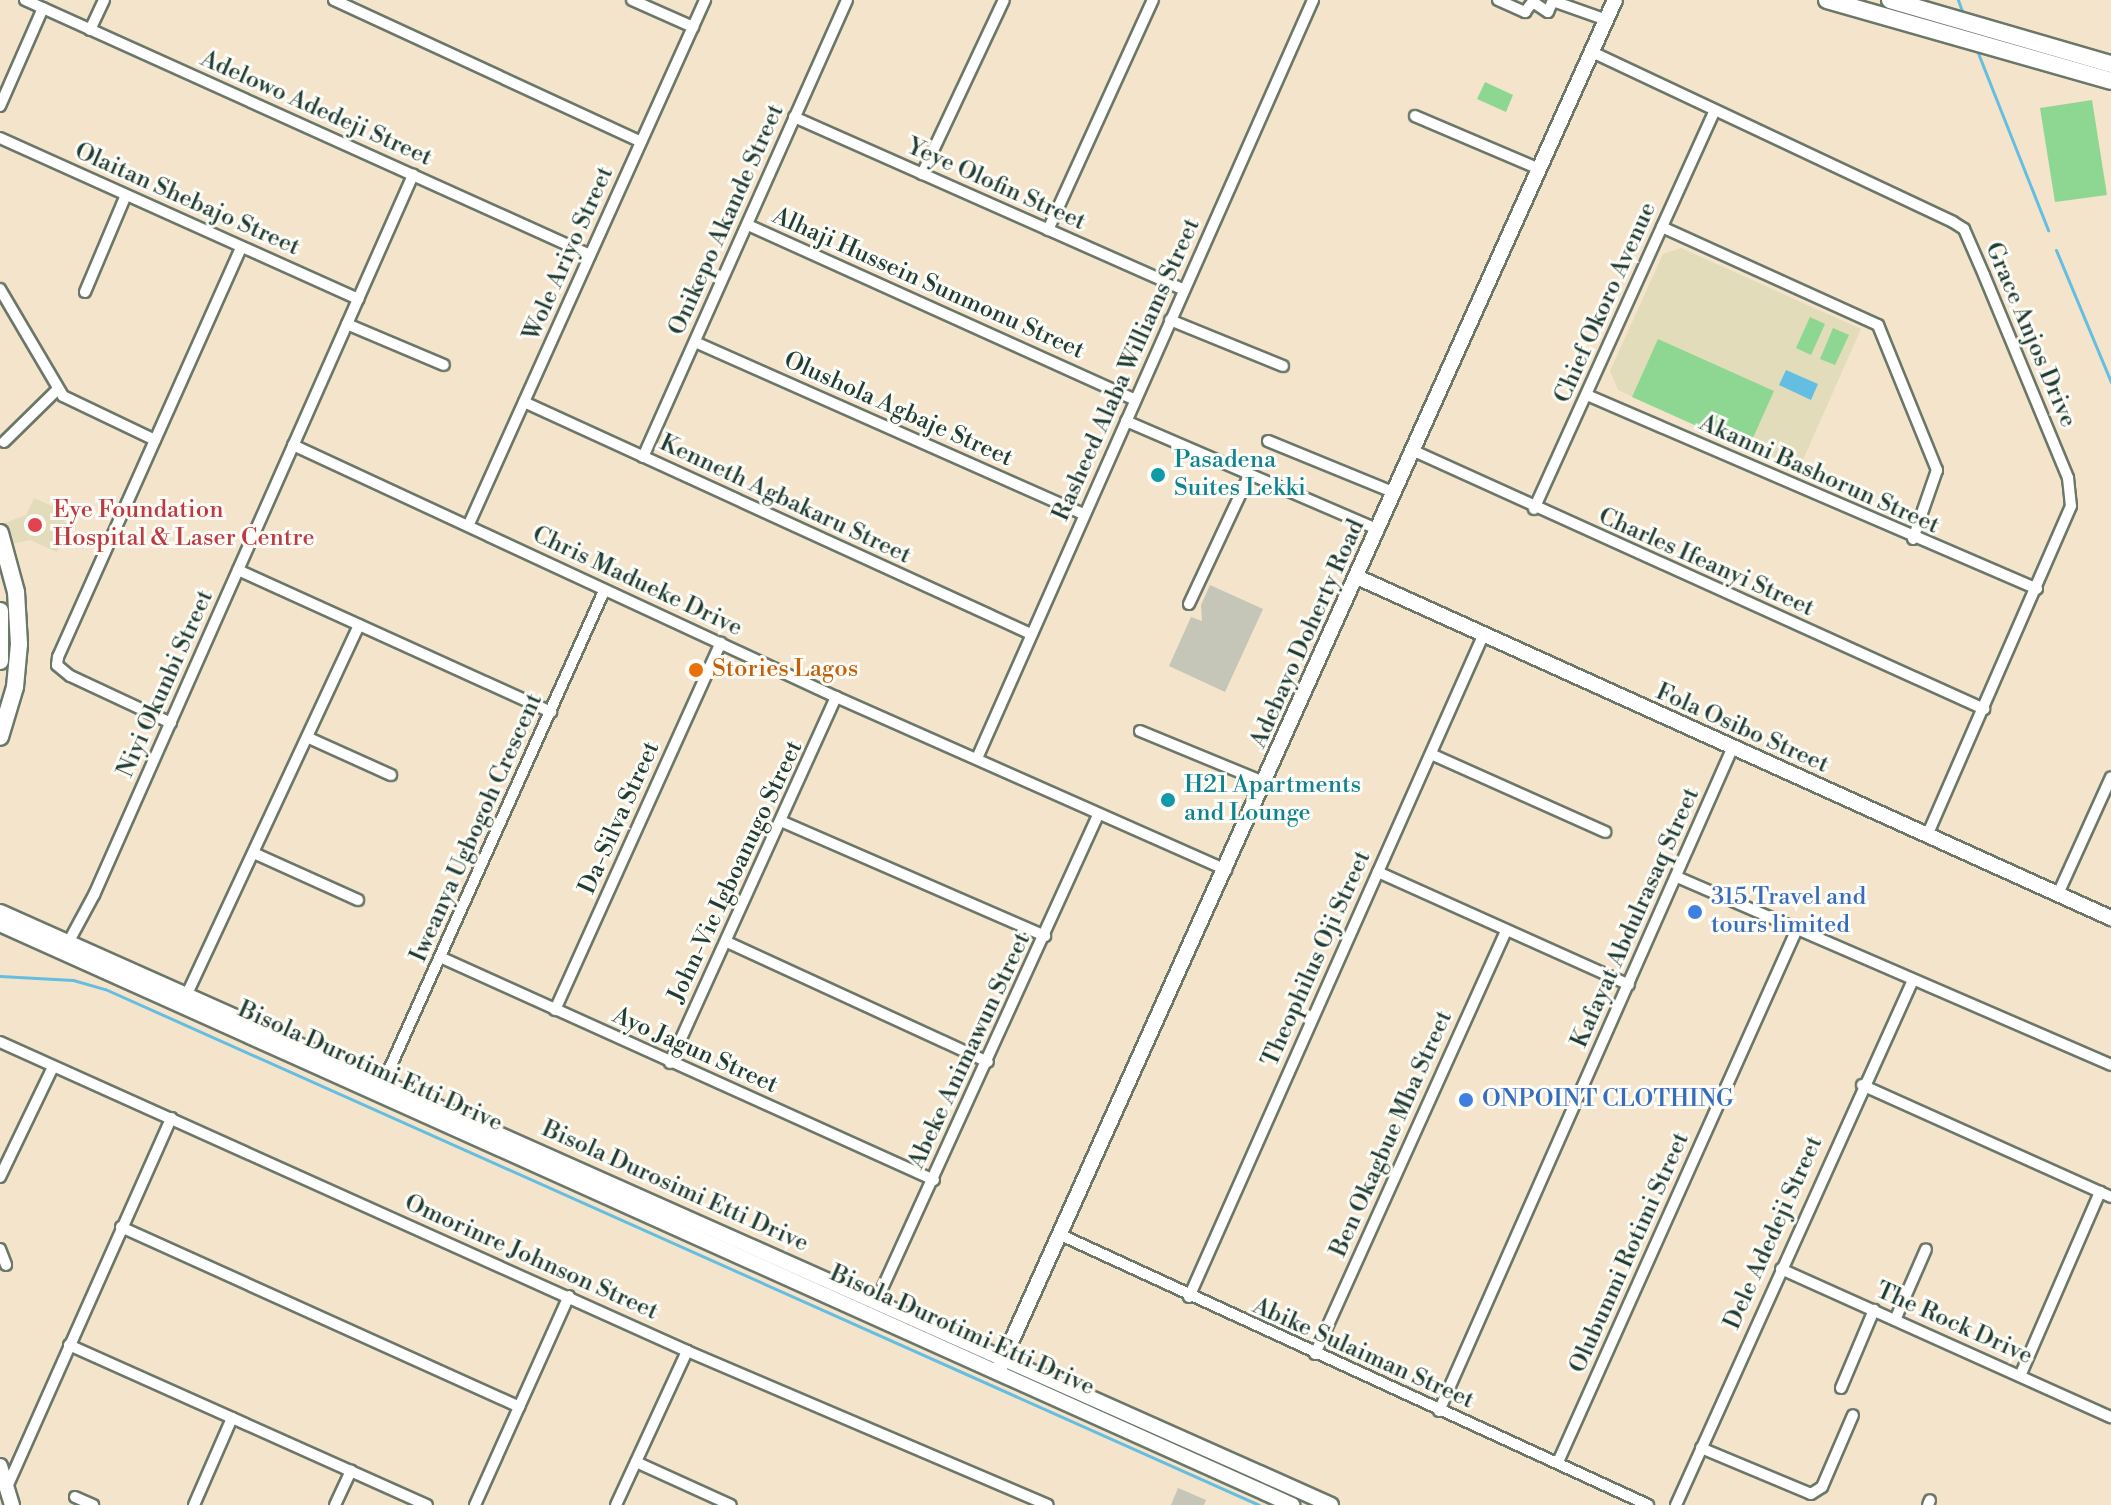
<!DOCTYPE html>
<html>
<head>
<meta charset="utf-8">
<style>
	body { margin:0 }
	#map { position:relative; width:2111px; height:1505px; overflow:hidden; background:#f4e4cb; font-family:"Libre Bodoni",serif }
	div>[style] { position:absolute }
	.built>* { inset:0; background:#e2dcba }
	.industrial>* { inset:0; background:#c5c5b8 }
	.green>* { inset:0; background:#8ed793 }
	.water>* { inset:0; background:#63bee1 }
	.stream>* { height:3px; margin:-1.5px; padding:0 1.5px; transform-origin:1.5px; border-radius:1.5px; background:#63bee1 }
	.roads { filter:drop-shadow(2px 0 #6a7769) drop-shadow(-2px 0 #6a7769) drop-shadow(0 2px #6a7769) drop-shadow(0 -2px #6a7769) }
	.street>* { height:10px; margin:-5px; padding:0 5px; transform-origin:5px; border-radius:5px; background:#fff }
	.secondary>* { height:14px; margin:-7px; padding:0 7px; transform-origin:7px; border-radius:7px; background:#fff }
	.primary>* { height:16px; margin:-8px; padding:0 8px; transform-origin:8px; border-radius:8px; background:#fff }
	.dots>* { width:22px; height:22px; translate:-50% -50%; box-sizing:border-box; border:4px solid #fdfcf7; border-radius:50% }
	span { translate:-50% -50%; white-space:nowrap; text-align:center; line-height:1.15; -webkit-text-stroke:6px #fdfcf7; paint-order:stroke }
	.street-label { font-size:24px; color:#1f3d34 }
	.culture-label { font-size:24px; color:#0d838f }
	.left { translate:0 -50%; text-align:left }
	.health-label { font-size:24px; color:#be3a42 }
	.food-label { font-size:24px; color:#c56008 }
	.shop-label { font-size:24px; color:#366cbe }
</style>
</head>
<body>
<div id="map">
	<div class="built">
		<div style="clip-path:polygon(1681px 248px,1861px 329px,1798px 471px,1618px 390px,1610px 371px,1663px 254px)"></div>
		<div style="clip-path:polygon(34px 498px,68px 513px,64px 522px,69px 525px,57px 552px,30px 540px,8px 545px,0 525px,26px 515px)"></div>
	</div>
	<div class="industrial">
		<div style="clip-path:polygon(1210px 585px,1263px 609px,1225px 692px,1169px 666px,1191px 617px,1202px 621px,1201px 605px)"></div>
		<div style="clip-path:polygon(1178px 1488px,1206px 1500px,1204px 1505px,1171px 1505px)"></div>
	</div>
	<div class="green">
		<div style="clip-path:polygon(1485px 82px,1513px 95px,1506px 112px,1477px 99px)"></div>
		<div style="clip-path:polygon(2092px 100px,2107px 195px,2055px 202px,2040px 108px)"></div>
		<div style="clip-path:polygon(1810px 317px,1825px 324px,1811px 355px,1796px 348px)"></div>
		<div style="clip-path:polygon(1833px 328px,1849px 335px,1835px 365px,1820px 359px)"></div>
		<div style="clip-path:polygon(1658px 339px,1774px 391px,1748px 449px,1632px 397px)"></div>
	</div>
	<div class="water">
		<div style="clip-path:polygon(1786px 370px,1818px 384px,1811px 400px,1779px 385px)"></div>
	</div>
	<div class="stream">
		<div style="left:1958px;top:0;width:15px;rotate:70deg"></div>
		<div style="left:1976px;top:48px;width:196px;rotate:68.4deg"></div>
		<div style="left:2056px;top:250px;width:143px;rotate:67.4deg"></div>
		<div style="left:0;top:976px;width:73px;rotate:3.1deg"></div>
		<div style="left:73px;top:980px;width:33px;rotate:16deg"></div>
		<div style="left:105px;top:989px;width:1264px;rotate:24.09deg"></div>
	</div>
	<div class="roads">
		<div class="street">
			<div style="left:25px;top:0;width:620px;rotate:24.29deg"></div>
			<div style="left:334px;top:0;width:338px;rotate:24.8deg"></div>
			<div style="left:632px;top:0;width:67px;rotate:23.9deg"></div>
			<div style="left:1498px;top:0;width:30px;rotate:24deg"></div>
			<div style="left:1525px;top:12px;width:15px;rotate:-53deg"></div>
			<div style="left:1553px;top:1px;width:57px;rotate:19.4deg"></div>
			<div style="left:1533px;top:2px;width:18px;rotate:34deg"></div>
			<div style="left:1548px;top:12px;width:13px;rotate:-67deg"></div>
			<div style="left:90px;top:30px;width:33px;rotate:-65deg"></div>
			<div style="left:1592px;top:52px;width:399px;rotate:25.2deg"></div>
			<div style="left:1953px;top:222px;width:13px;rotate:32deg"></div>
			<div style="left:1964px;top:229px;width:50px;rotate:66.5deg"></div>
			<div style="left:1984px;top:275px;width:220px;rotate:67.5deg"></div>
			<div style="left:2068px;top:478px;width:28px;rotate:84deg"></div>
			<div style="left:2071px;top:506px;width:360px;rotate:113.6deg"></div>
			<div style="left:0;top:106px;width:107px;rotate:-66.3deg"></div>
			<div style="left:1415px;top:116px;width:135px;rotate:23.1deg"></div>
			<div style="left:794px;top:117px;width:425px;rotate:23.9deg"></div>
			<div style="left:0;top:138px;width:393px;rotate:24.2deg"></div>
			<div style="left:922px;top:174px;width:192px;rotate:-64.8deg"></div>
			<div style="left:748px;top:225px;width:425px;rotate:24.3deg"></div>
			<div style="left:1662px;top:227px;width:237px;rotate:24.4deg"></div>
			<div style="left:1878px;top:325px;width:157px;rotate:67.9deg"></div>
			<div style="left:1937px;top:470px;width:73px;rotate:109.2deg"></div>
			<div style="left:1048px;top:230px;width:253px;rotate:-65.5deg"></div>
			<div style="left:0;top:289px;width:124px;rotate:59.5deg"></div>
			<div style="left:63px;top:396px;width:102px;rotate:25.6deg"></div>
			<div style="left:85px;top:292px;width:105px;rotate:-67.1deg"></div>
			<div style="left:1170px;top:320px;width:122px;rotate:22.2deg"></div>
			<div style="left:347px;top:324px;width:105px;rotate:22.9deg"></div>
			<div style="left:695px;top:342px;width:425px;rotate:23.9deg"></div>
			<div style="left:1587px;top:395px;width:490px;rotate:23.3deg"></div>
			<div style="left:524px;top:402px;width:558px;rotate:24.59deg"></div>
			<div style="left:1126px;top:421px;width:275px;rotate:23.3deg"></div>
			<div style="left:1268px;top:441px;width:137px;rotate:22.3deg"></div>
			<div style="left:4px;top:442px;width:76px;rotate:-44.5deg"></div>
			<div style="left:293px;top:445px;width:599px;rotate:24.9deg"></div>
			<div style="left:836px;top:697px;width:427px;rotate:23.9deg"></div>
			<div style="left:1414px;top:451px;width:626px;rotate:24.35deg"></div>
			<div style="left:643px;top:457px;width:500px;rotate:-65.94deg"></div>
			<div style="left:1534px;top:509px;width:435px;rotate:-65.6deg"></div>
			<div style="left:469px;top:524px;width:575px;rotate:-65.75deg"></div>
			<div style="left:238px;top:570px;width:344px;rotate:24.4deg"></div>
			<div style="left:1189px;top:604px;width:141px;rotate:-64.9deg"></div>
			<div style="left:171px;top:723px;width:111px;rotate:-155deg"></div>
			<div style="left:70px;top:676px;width:17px;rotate:-140deg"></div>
			<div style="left:57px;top:665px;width:8px;rotate:-83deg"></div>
			<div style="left:58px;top:657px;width:449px;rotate:-65.9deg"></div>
			<div style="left:1140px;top:731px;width:136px;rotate:22.4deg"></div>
			<div style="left:309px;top:738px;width:90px;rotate:24.3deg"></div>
			<div style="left:1431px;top:754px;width:191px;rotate:24.1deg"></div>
			<div style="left:978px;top:756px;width:827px;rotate:-66.1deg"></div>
			<div style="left:783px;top:822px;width:286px;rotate:23.5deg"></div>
			<div style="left:256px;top:854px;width:112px;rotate:24.3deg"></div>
			<div style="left:1378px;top:872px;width:275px;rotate:24.2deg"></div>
			<div style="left:1677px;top:877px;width:473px;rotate:23.4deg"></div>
			<div style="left:2058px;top:894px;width:128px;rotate:-65.6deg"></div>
			<div style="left:727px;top:942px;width:287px;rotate:24.7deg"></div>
			<div style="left:68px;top:943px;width:55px;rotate:-61.6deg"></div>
			<div style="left:94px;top:895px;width:788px;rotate:-66.1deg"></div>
			<div style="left:440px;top:957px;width:542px;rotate:24.3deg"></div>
			<div style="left:187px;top:994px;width:407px;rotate:-65deg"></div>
			<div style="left:555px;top:1010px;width:403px;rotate:-65.7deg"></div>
			<div style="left:0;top:1042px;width:753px;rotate:24.22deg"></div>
			<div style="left:687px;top:1351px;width:392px;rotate:23.1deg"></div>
			<div style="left:670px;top:1063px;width:402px;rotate:-65.6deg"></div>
			<div style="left:384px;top:1081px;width:537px;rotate:-65.82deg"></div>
			<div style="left:1862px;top:1085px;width:273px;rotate:24.2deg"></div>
			<div style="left:0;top:1177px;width:122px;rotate:-64.3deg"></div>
			<div style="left:121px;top:1227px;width:437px;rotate:24.3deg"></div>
			<div style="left:1063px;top:1236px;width:644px;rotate:24.69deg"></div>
			<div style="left:0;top:1249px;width:17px;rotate:69deg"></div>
			<div style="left:1781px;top:1269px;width:362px;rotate:24.2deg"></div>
			<div style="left:1189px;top:1297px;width:721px;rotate:-66.03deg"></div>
			<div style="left:876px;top:1302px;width:535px;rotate:-65.49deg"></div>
			<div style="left:1895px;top:1320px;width:77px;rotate:-66.4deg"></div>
			<div style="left:69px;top:1345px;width:392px;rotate:24.1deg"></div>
			<div style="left:1315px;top:1354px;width:465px;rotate:-65.7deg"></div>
			<div style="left:2020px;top:1376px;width:201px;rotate:-66.5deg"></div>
			<div style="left:1841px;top:1388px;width:85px;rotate:-67.1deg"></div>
			<div style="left:1439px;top:1411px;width:724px;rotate:-66.13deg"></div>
			<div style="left:1701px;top:1448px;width:119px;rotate:22.7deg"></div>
			<div style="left:1811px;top:1494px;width:13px;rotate:-32deg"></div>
			<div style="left:1822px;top:1487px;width:78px;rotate:-66.7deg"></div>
			<div style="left:636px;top:1462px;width:104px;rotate:24.4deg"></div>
			<div style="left:1558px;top:1462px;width:584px;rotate:-65.85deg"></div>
			<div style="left:7px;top:1487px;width:404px;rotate:-66deg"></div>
			<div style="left:75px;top:1497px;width:20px;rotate:24deg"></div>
			<div style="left:194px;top:1505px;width:95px;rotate:-66.4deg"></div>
			<div style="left:335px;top:1505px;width:38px;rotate:-65deg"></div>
			<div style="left:475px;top:1505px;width:229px;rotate:-65.8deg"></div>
			<div style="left:616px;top:1505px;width:170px;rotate:-65.2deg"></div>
			<div style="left:1676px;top:1505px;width:576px;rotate:-65.7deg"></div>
			<div style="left:1928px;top:1505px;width:5px;rotate:-68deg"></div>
		</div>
		<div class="secondary">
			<div style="left:1357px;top:577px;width:828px;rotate:24.34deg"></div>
			<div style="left:0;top:912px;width:1457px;rotate:24.01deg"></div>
			<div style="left:0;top:924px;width:1417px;rotate:24.21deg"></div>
			<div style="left:998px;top:1371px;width:1503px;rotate:-65.77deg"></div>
			<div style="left:0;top:1466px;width:41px;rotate:72.9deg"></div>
		</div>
		<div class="primary">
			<div style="left:1827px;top:0;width:295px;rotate:15.9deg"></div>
			<div style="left:1890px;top:0;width:230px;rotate:16.2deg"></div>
			<div style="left:0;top:533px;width:61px;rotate:74.8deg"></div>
			<div style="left:16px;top:592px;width:52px;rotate:86.7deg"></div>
			<div style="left:19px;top:644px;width:43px;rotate:95.3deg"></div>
			<div style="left:15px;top:687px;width:52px;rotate:106.7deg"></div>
			<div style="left:0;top:611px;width:50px;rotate:90deg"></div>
		</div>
	</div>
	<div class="dots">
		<div style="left:1158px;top:475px;background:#0f9aa8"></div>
		<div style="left:35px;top:525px;background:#e0444e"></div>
		<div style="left:696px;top:670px;background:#e8710a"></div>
		<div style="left:1168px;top:800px;background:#0f9aa8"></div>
		<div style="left:1695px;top:912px;background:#3f7fe0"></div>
		<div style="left:1466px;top:1100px;background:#3f7fe0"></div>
	</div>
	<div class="street-label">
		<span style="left:316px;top:109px;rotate:24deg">Adelowo Adedeji Street</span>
		<span style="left:996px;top:185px;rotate:24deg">Yeye Olofin Street</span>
		<span style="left:187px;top:200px;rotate:24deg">Olaitan Shebajo Street</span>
		<span style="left:727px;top:220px;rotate:-66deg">Onikepo Akande Street</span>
		<span style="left:569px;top:254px;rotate:-66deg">Wole Ariyo Street</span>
		<span style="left:928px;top:284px;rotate:24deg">Alhaji Hussein Sunmonu Street</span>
		<span style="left:1606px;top:303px;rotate:-66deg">Chief Okoro Avenue</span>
		<span style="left:2030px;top:335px;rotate:67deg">Grace Anjos Drive</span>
		<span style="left:1127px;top:370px;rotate:-66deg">Rasheed Alaba Williams Street</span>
		<span style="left:898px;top:410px;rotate:24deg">Olushola Agbaje Street</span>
		<span style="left:1819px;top:475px;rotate:24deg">Akanni Bashorun Street</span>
		<span style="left:785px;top:500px;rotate:25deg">Kenneth Agbakaru Street</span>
		<span style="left:1706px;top:563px;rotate:24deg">Charles Ifeanyi Street</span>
		<span style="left:637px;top:582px;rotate:25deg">Chris Madueke Drive</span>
		<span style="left:1308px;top:634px;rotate:-66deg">Adebayo Doherty Road</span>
		<span style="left:166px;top:684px;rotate:-66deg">Niyi Okunbi Street</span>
		<span style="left:1742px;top:729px;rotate:24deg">Fola Osibo Street</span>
		<span style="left:620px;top:818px;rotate:-66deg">Da-Silva Street</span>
		<span style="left:477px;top:828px;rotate:-66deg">Iweanya Ugbogoh Crescent</span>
		<span style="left:736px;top:872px;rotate:-65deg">John-Vic Igboanugo Street</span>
		<span style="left:1636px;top:918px;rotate:-66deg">Kafayat Abdulrasaq Street</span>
		<span style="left:1317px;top:959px;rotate:-66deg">Theophilus Oji Street</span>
		<span style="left:695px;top:1051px;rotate:24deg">Ayo Jagun Street</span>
		<span style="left:970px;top:1051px;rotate:-65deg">Abeke Animawun Street</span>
		<span style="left:370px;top:1067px;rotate:24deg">Bisola Durotimi Etti Drive</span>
		<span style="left:1392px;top:1134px;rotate:-66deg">Ben Okagbue Mba Street</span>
		<span style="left:675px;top:1187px;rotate:24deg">Bisola Durosimi Etti Drive</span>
		<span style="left:1774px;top:1233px;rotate:-66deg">Dele Adedeji Street</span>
		<span style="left:1630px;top:1253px;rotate:-66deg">Olubunmi Rotimi Street</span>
		<span style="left:531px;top:1258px;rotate:24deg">Omorinre Johnson Street</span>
		<span style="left:1954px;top:1324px;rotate:24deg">The Rock Drive</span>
		<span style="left:962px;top:1331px;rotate:24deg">Bisola Durotimi Etti Drive</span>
		<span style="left:1363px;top:1354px;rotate:24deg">Abike Sulaiman Street</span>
	</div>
	<div class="culture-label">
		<span class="left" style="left:1174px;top:475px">Pasadena<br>Suites Lekki</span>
		<span class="left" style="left:1184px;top:800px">H21 Apartments<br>and Lounge</span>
	</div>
	<div class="health-label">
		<span class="left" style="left:53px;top:525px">Eye Foundation<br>Hospital &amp; Laser Centre</span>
	</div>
	<div class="food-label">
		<span class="left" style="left:712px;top:670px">Stories Lagos</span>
	</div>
	<div class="shop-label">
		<span class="left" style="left:1711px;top:912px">315 Travel and<br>tours limited</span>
		<span class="left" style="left:1482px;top:1100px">ONPOINT CLOTHING</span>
	</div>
</div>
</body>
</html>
